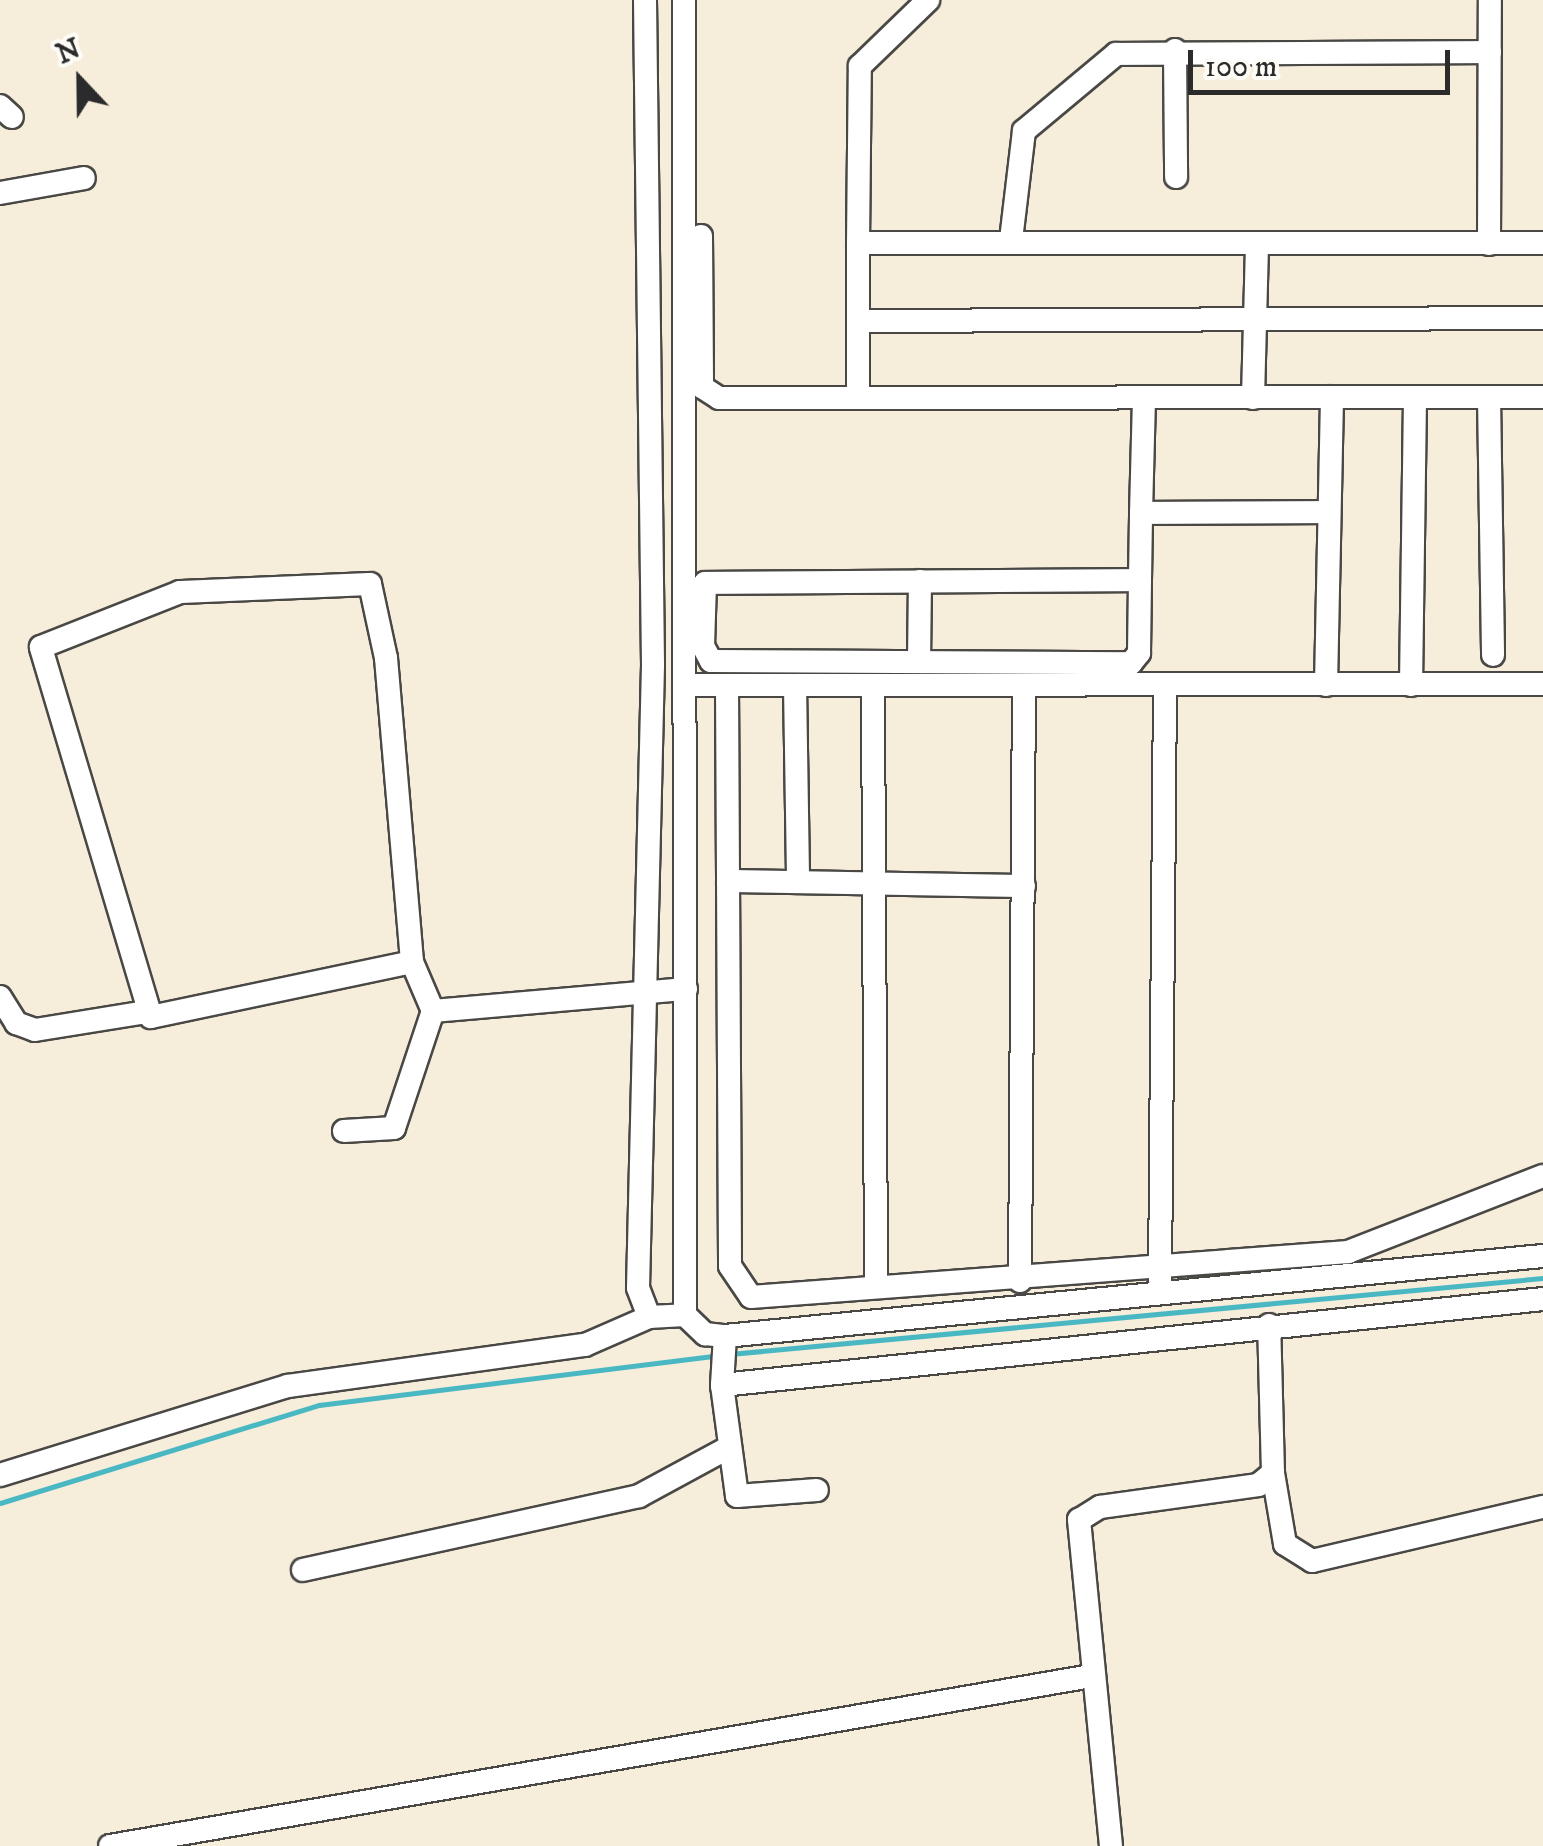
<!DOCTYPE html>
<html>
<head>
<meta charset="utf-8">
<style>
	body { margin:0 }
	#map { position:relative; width:1543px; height:1846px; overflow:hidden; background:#f6eddb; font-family:"IM FELL DW Pica",serif }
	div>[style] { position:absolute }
	.stream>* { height:5px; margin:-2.5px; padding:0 2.5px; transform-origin:2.5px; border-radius:2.5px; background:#4ab8c2 }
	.roads { filter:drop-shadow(2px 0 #494845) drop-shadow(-2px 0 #494845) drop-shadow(0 2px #494845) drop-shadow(0 -2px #494845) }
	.minor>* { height:22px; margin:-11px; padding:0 11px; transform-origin:11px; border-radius:11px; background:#fff }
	span { translate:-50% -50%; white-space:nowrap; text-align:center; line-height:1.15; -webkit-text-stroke:8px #fdfcf7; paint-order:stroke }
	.north { position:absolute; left:30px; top:30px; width:100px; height:100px; -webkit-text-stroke:8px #fdfcf7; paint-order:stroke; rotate:338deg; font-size:28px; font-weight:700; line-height:40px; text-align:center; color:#2b2b2b }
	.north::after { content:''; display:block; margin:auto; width:35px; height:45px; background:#2b2b2b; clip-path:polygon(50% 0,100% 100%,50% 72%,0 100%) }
	.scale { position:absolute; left:1188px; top:50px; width:262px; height:45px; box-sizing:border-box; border:5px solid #2b2b2b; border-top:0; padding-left:12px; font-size:30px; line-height:35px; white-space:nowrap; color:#2b2b2b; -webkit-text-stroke:8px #fdfcf7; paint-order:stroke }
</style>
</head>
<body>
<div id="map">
	<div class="stream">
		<div style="left:730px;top:1354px;width:817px;rotate:-5.34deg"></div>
		<div style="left:0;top:1503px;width:334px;rotate:-17.1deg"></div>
		<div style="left:319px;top:1405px;width:403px;rotate:-7.1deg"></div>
	</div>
	<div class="roads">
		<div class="minor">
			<div style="left:645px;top:0;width:665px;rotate:89.31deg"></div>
			<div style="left:653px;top:665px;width:623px;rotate:91.38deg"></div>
			<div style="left:638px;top:1288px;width:31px;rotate:69deg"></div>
			<div style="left:684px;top:0;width:1315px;rotate:89.96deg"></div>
			<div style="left:1175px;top:50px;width:127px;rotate:89.5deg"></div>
			<div style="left:0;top:106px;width:16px;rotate:43deg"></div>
			<div style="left:0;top:193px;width:85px;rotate:-10.1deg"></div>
			<div style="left:701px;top:236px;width:151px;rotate:89.6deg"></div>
			<div style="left:702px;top:387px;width:20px;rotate:33deg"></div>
			<div style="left:719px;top:398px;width:824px;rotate:-0.07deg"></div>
			<div style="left:1011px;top:240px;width:110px;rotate:-83.2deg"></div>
			<div style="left:1024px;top:131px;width:120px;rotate:-39.9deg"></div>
			<div style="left:1116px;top:54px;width:374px;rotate:-0.3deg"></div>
			<div style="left:858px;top:243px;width:177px;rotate:-89.4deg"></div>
			<div style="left:860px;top:66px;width:95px;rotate:-44.1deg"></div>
			<div style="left:1489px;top:244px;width:244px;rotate:-89.8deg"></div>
			<div style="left:858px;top:321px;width:685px;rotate:-0.25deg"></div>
			<div style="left:1489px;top:397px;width:258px;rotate:89.1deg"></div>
			<div style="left:858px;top:398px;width:155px;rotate:-90deg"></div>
			<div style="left:858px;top:243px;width:685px"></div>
			<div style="left:1253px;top:398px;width:154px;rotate:-88.5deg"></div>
			<div style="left:1141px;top:513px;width:188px;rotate:-0.3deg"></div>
			<div style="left:1140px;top:580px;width:435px;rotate:179.6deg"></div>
			<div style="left:705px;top:583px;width:63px;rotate:91.8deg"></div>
			<div style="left:703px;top:646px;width:17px;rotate:62deg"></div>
			<div style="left:711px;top:661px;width:420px;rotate:0.3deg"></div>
			<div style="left:1131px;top:663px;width:13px;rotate:-51deg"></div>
			<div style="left:1139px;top:653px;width:73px;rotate:-89.2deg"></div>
			<div style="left:1140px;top:580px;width:67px;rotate:-89.1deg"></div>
			<div style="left:1141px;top:513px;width:115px;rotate:-88.5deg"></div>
			<div style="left:919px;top:662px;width:81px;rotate:-89.3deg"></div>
			<div style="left:687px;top:685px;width:856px;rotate:-0.07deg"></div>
			<div style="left:727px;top:685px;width:581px;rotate:89.7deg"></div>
			<div style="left:730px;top:1266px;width:37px;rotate:56deg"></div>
			<div style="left:751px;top:1297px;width:599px;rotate:-4.31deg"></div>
			<div style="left:1348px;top:1252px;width:209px;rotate:-21.3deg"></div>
			<div style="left:795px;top:685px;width:197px;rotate:89.1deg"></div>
			<div style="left:873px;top:685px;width:601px;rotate:89.71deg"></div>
			<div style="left:1326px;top:685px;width:288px;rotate:-88.8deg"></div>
			<div style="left:1411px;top:685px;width:288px;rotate:-89.2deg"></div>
			<div style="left:728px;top:881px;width:296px;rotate:1deg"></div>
			<div style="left:412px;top:962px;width:267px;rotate:168.1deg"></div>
			<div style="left:151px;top:1017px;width:386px;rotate:-106.6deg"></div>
			<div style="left:41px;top:647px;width:149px;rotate:-21.6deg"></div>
			<div style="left:180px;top:592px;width:190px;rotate:-2.4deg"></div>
			<div style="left:370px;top:584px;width:76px;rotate:77.8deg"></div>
			<div style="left:386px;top:658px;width:305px;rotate:85.1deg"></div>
			<div style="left:412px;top:962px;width:53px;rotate:66.8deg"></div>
			<div style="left:0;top:997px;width:31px;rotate:58deg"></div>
			<div style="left:16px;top:1023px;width:20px;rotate:20deg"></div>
			<div style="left:35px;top:1030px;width:112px;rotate:-9.2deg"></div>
			<div style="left:433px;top:1011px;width:254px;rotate:-5deg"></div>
			<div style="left:344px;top:1131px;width:50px;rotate:-3.4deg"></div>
			<div style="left:394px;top:1128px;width:123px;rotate:-71.6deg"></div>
			<div style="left:1020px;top:1281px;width:596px;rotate:-89.62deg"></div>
			<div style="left:1160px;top:1281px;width:596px;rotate:-89.52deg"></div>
			<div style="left:725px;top:1336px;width:49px;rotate:93.5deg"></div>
			<div style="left:722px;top:1385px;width:825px;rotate:-5.98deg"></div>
			<div style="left:722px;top:1385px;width:112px;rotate:82.3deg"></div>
			<div style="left:737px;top:1496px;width:80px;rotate:-4.3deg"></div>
			<div style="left:1273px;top:1473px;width:72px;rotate:80.4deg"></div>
			<div style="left:1285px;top:1544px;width:32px;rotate:32deg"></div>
			<div style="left:1312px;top:1561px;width:237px;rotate:-13.2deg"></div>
			<div style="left:0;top:1475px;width:301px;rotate:-17.2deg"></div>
			<div style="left:288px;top:1386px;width:300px;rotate:-7.9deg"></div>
			<div style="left:585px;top:1345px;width:70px;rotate:-23.6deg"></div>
			<div style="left:649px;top:1317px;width:36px;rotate:-3deg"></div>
			<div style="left:685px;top:1315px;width:28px;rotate:44deg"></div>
			<div style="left:705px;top:1334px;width:20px;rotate:6deg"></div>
			<div style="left:725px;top:1336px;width:822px;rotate:-5.59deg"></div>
			<div style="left:303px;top:1570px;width:344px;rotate:-12.4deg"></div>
			<div style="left:639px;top:1496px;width:99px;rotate:-28.4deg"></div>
			<div style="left:110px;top:1846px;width:996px;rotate:-9.83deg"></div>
			<div style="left:1111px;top:1846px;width:328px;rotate:-95.6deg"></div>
			<div style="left:1079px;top:1520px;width:25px;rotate:-32deg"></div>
			<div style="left:1100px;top:1507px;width:160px;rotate:-7.9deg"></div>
			<div style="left:1258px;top:1485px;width:19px;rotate:-39deg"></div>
			<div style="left:1273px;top:1473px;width:148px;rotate:-91.5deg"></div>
		</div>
	</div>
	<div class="north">N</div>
	<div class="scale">100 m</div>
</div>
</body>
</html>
